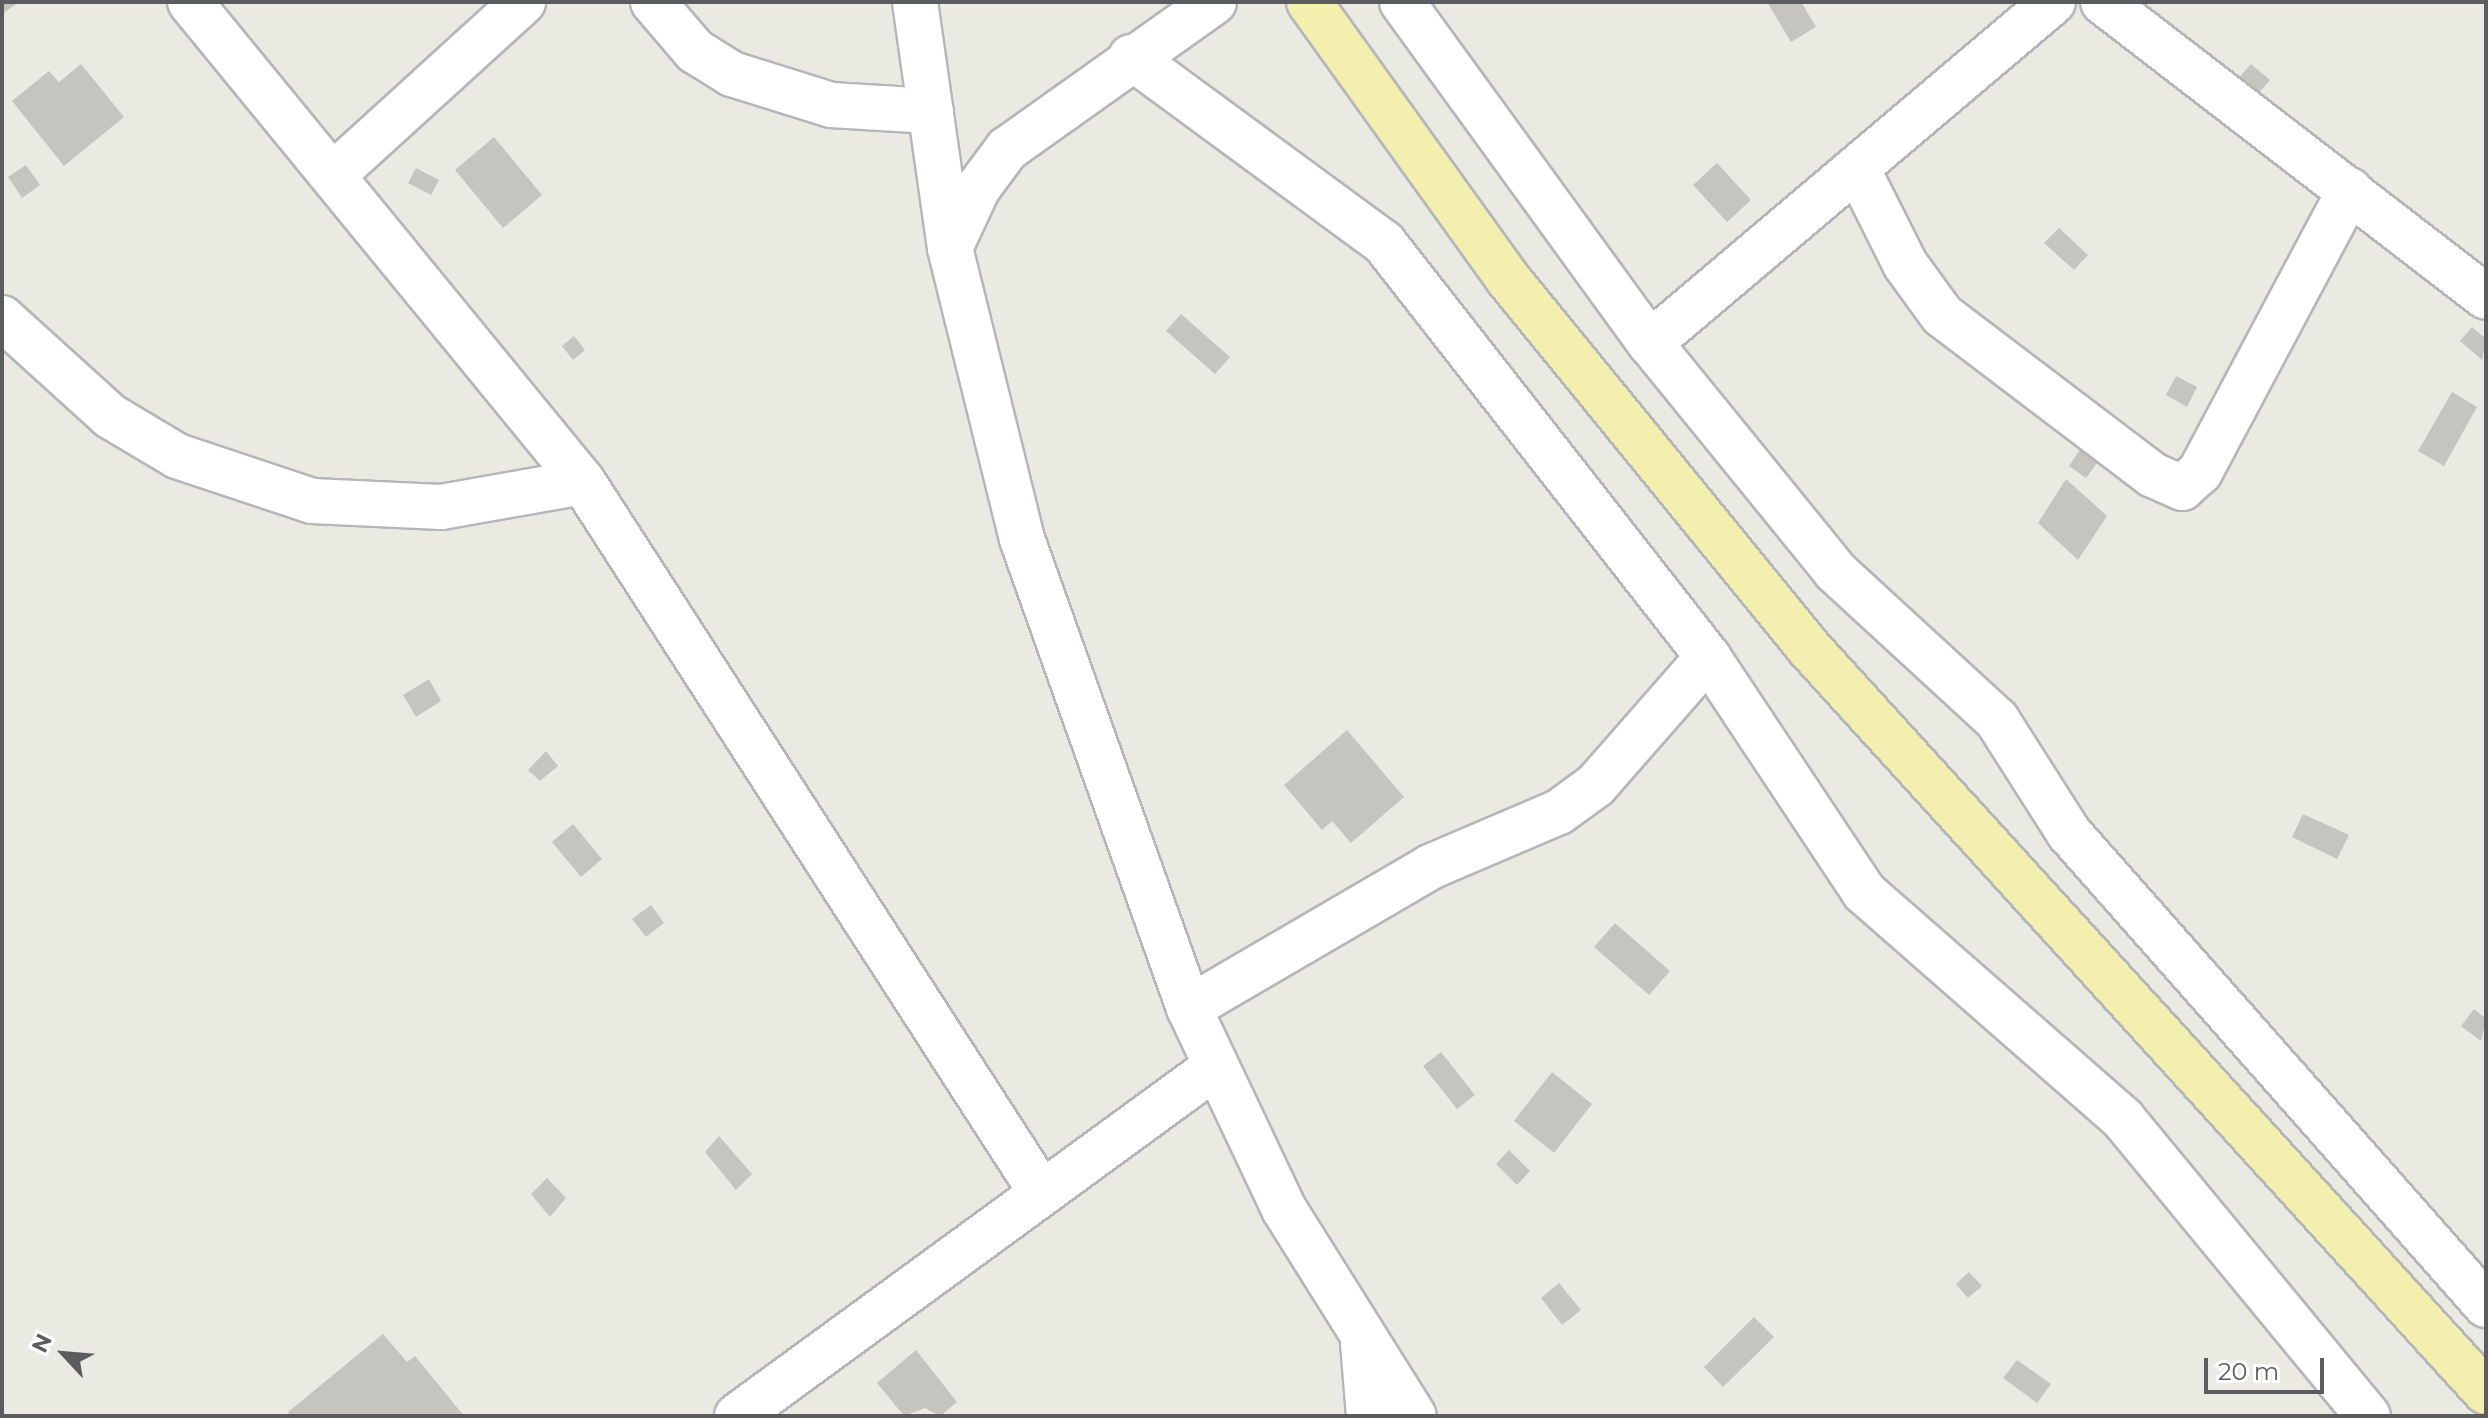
<!DOCTYPE html>
<html>
<head>
<meta charset="utf-8">
<style>
	body { margin:0 }
	#map { position:relative; width:2488px; height:1418px; overflow:hidden; background:#ebeae2; font-family:Montserrat,sans-serif }
	div>[style] { position:absolute }
	.building>* { inset:0; background:#c6c4be }
	.roads { filter:drop-shadow(2px 0 #b4b6ba) drop-shadow(-2px 0 #b4b6ba) drop-shadow(0 2px #b4b6ba) drop-shadow(0 -2px #b4b6ba) }
	.minor>* { height:44px; margin:-22px; padding:0 22px; transform-origin:22px; border-radius:22px; background:#fff }
	.major>* { height:44px; margin:-22px; padding:0 22px; transform-origin:22px; border-radius:22px; background:#f3efae }
	span { translate:-50% -50%; white-space:nowrap; text-align:center; line-height:1.15; -webkit-text-stroke:7px #fff; paint-order:stroke }
	.frame { position:absolute; inset:0; border:4px solid #5a5c60; pointer-events:none }
	.north { position:absolute; left:24px; top:1314px; width:80px; height:80px; -webkit-text-stroke:6px #fff; paint-order:stroke; rotate:296deg; font-size:22px; font-weight:700; line-height:32px; text-align:center; color:#5a5c60 }
	.north::after { content:''; display:block; margin:auto; width:28px; height:36px; background:#5a5c60; clip-path:polygon(50% 0,100% 100%,50% 72%,0 100%) }
	.scale { position:absolute; left:2204px; top:1358px; width:120px; height:36px; box-sizing:border-box; border:4px solid #5a5c60; border-top:0; padding-left:10px; font-size:24px; line-height:28px; white-space:nowrap; color:#5a5c60; -webkit-text-stroke:6px #fff; paint-order:stroke }
</style>
</head>
<body>
<div id="map">
	<div class="building">
		<div style="clip-path:polygon(2px 2px,19px 2px,2px 14px)"></div>
		<div style="clip-path:polygon(1767px 2px,1801px 2px,1816px 27px,1791px 42px)"></div>
		<div style="clip-path:polygon(81px 64px,124px 117px,64px 166px,12px 101px,49px 71px,59px 82px)"></div>
		<div style="clip-path:polygon(2251px 64px,2270px 80px,2256px 96px,2237px 80px)"></div>
		<div style="clip-path:polygon(494px 137px,542px 195px,503px 228px,455px 170px)"></div>
		<div style="clip-path:polygon(1717px 163px,1751px 200px,1727px 222px,1693px 185px)"></div>
		<div style="clip-path:polygon(26px 165px,40px 185px,22px 198px,8px 177px)"></div>
		<div style="clip-path:polygon(416px 168px,439px 180px,431px 195px,408px 183px)"></div>
		<div style="clip-path:polygon(2059px 228px,2088px 255px,2074px 270px,2044px 243px)"></div>
		<div style="clip-path:polygon(1181px 314px,1230px 357px,1215px 374px,1166px 331px)"></div>
		<div style="clip-path:polygon(2472px 327px,2486px 339px,2482px 360px,2460px 341px)"></div>
		<div style="clip-path:polygon(574px 336px,585px 350px,573px 360px,562px 346px)"></div>
		<div style="clip-path:polygon(2176px 376px,2197px 387px,2187px 407px,2166px 395px)"></div>
		<div style="clip-path:polygon(2452px 392px,2477px 407px,2444px 466px,2418px 451px)"></div>
		<div style="clip-path:polygon(2081px 448px,2099px 460px,2086px 478px,2069px 466px)"></div>
		<div style="clip-path:polygon(2066px 479px,2107px 516px,2078px 560px,2038px 523px)"></div>
		<div style="clip-path:polygon(429px 679px,441px 701px,416px 717px,403px 695px)"></div>
		<div style="clip-path:polygon(1347px 730px,1404px 797px,1351px 843px,1332px 821px,1322px 830px,1284px 785px)"></div>
		<div style="clip-path:polygon(546px 751px,558px 766px,540px 781px,528px 770px)"></div>
		<div style="clip-path:polygon(2303px 814px,2349px 835px,2337px 859px,2292px 837px)"></div>
		<div style="clip-path:polygon(573px 824px,602px 859px,581px 877px,552px 842px)"></div>
		<div style="clip-path:polygon(651px 905px,664px 923px,646px 937px,632px 919px)"></div>
		<div style="clip-path:polygon(1615px 923px,1670px 971px,1649px 995px,1594px 947px)"></div>
		<div style="clip-path:polygon(2474px 1009px,2486px 1019px,2481px 1041px,2461px 1026px)"></div>
		<div style="clip-path:polygon(1441px 1052px,1475px 1095px,1457px 1109px,1423px 1066px)"></div>
		<div style="clip-path:polygon(1552px 1072px,1592px 1104px,1554px 1153px,1514px 1121px)"></div>
		<div style="clip-path:polygon(719px 1136px,752px 1174px,736px 1190px,705px 1152px)"></div>
		<div style="clip-path:polygon(1509px 1150px,1530px 1171px,1517px 1185px,1496px 1164px)"></div>
		<div style="clip-path:polygon(547px 1178px,566px 1198px,550px 1217px,531px 1194px)"></div>
		<div style="clip-path:polygon(1969px 1272px,1982px 1286px,1968px 1298px,1956px 1284px)"></div>
		<div style="clip-path:polygon(1559px 1283px,1581px 1310px,1562px 1325px,1541px 1298px)"></div>
		<div style="clip-path:polygon(1754px 1317px,1774px 1337px,1723px 1387px,1704px 1367px)"></div>
		<div style="clip-path:polygon(383px 1334px,407px 1362px,415px 1356px,464px 1416px,291px 1416px,288px 1412px)"></div>
		<div style="clip-path:polygon(916px 1350px,957px 1402px,940px 1416px,925px 1408px,904px 1416px,877px 1383px)"></div>
		<div style="clip-path:polygon(2017px 1360px,2051px 1384px,2037px 1403px,2003px 1378px)"></div>
	</div>
	<div class="roads">
		<div class="minor">
			<div style="left:190px;top:2px;width:620px;rotate:50.69deg"></div>
			<div style="left:583px;top:482px;width:841px;rotate:57.18deg"></div>
			<div style="left:653px;top:2px;width:65px;rotate:49.4deg"></div>
			<div style="left:695px;top:51px;width:44px;rotate:31.9deg"></div>
			<div style="left:732px;top:74px;width:104px;rotate:17.4deg"></div>
			<div style="left:831px;top:105px;width:100px;rotate:3.4deg"></div>
			<div style="left:915px;top:2px;width:248px;rotate:81.9deg"></div>
			<div style="left:1214px;top:2px;width:254px;rotate:144.6deg"></div>
			<div style="left:1007px;top:149px;width:49px;rotate:126.6deg"></div>
			<div style="left:978px;top:188px;width:66px;rotate:115deg"></div>
			<div style="left:950px;top:248px;width:300px;rotate:76.1deg"></div>
			<div style="left:1022px;top:539px;width:498px;rotate:70.4deg"></div>
			<div style="left:1189px;top:1008px;width:222px;rotate:64.7deg"></div>
			<div style="left:1284px;top:1209px;width:244px;rotate:57.9deg"></div>
			<div style="left:1402px;top:2px;width:422px;rotate:54deg"></div>
			<div style="left:1650px;top:343px;width:294px;rotate:50.9deg"></div>
			<div style="left:1835px;top:571px;width:220px;rotate:42.6deg"></div>
			<div style="left:1997px;top:720px;width:134px;rotate:57.5deg"></div>
			<div style="left:2069px;top:833px;width:630px;rotate:48.54deg"></div>
			<div style="left:2103px;top:2px;width:483px;rotate:37.6deg"></div>
			<div style="left:1131px;top:57px;width:314px;rotate:36.3deg"></div>
			<div style="left:1384px;top:243px;width:526px;rotate:51.95deg"></div>
			<div style="left:1708px;top:657px;width:282px;rotate:56.4deg"></div>
			<div style="left:1864px;top:892px;width:344px;rotate:41.2deg"></div>
			<div style="left:2123px;top:1119px;width:385px;rotate:50.5deg"></div>
			<div style="left:1857px;top:168px;width:107px;rotate:63.4deg"></div>
			<div style="left:1905px;top:264px;width:63px;rotate:54deg"></div>
			<div style="left:1942px;top:315px;width:265px;rotate:37.2deg"></div>
			<div style="left:2153px;top:475px;width:32px;rotate:24deg"></div>
			<div style="left:2182px;top:488px;width:24px;rotate:-42deg"></div>
			<div style="left:2200px;top:472px;width:319px;rotate:-62deg"></div>
			<div style="left:333px;top:175px;width:257px;rotate:-42.3deg"></div>
			<div style="left:2px;top:318px;width:146px;rotate:42.2deg"></div>
			<div style="left:110px;top:416px;width:78px;rotate:30.8deg"></div>
			<div style="left:177px;top:456px;width:142px;rotate:18.4deg"></div>
			<div style="left:312px;top:501px;width:129px;rotate:2.7deg"></div>
			<div style="left:441px;top:507px;width:144px;rotate:-10deg"></div>
			<div style="left:1650px;top:343px;width:528px;rotate:-40.24deg"></div>
			<div style="left:1189px;top:1008px;width:279px;rotate:-30.3deg"></div>
			<div style="left:1430px;top:867px;width:140px;rotate:-23.1deg"></div>
			<div style="left:1559px;top:812px;width:46px;rotate:-36.1deg"></div>
			<div style="left:1596px;top:785px;width:170px;rotate:-48.8deg"></div>
			<div style="left:1363px;top:1343px;width:73px;rotate:85.3deg"></div>
			<div style="left:737px;top:1416px;width:592px;rotate:-36.13deg"></div>
		</div>
		<div class="major">
			<div style="left:1309px;top:2px;width:341px;rotate:54.3deg"></div>
			<div style="left:1508px;top:279px;width:475px;rotate:50.8deg"></div>
			<div style="left:1808px;top:647px;width:1007px;rotate:47.7deg"></div>
		</div>
	</div>
	<div class="frame"></div>
	<div class="north">N</div>
	<div class="scale">20 m</div>
</div>
</body>
</html>
